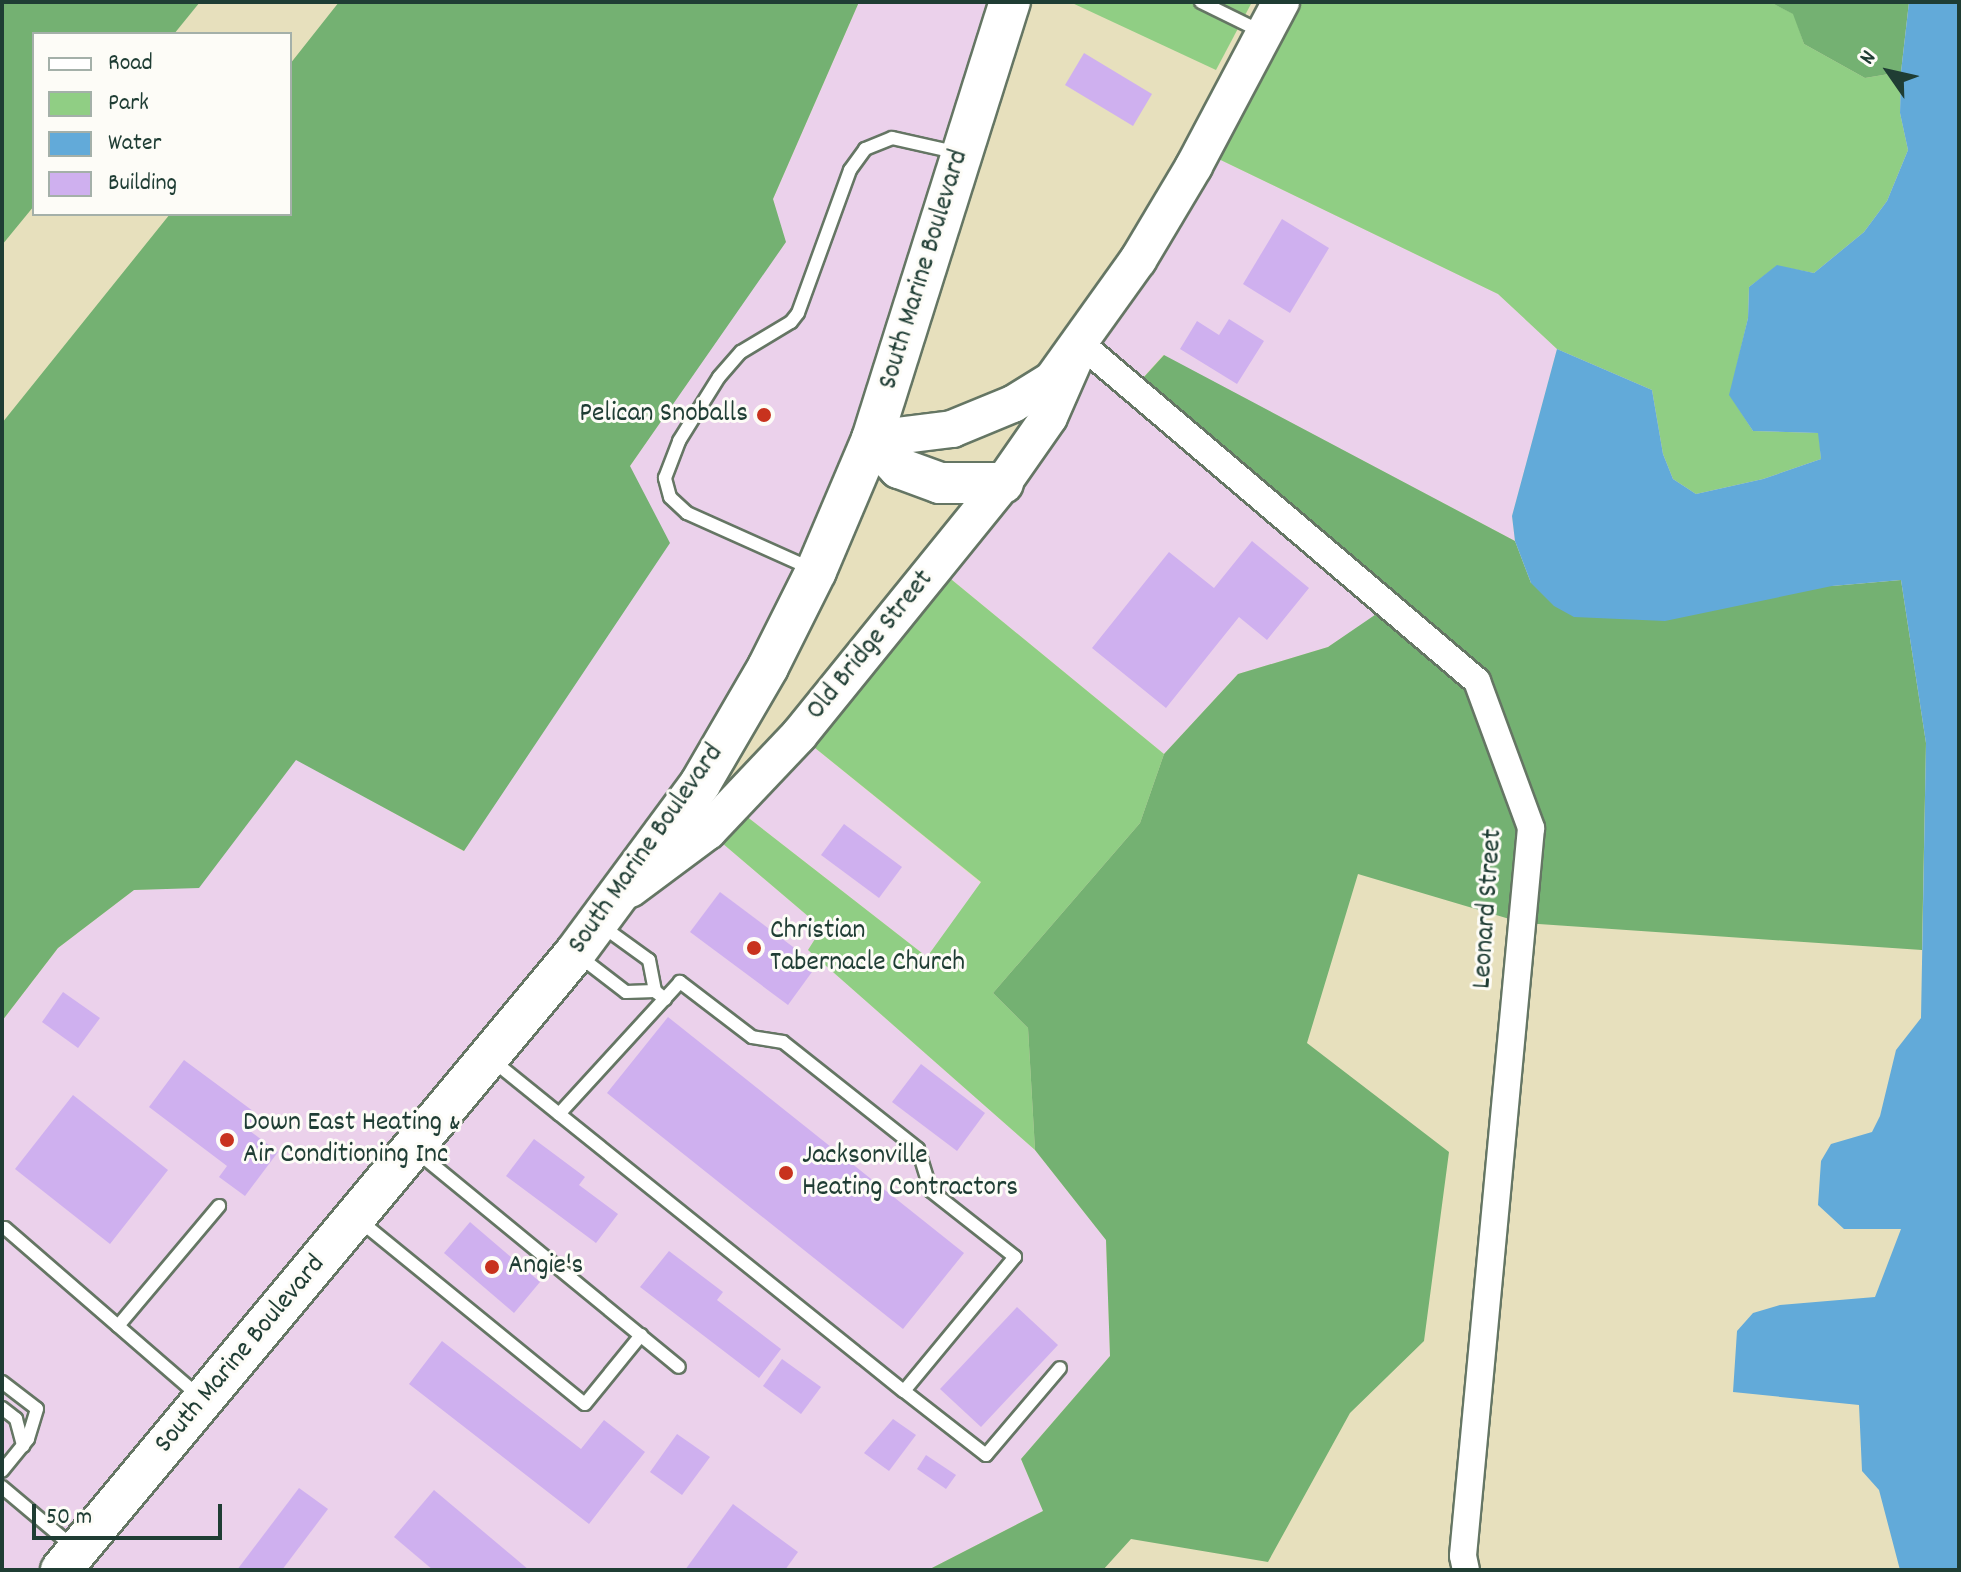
<!DOCTYPE html>
<html>
<head>
<meta charset="utf-8">
<style>
	body { margin:0 }
	#map { position:relative; width:1961px; height:1572px; overflow:hidden; background:#e7e0bd; font-family:Dekko,sans-serif }
	div>[style] { position:absolute }
	.built>* { inset:0; background:#ebd1eb }
	.green>* { inset:0; background:#90ce84 }
	.forest>* { inset:0; background:#74b172 }
	.water>* { inset:0; background:#62aad9 }
	.building>* { inset:0; background:#cfb0ef }
	.roads { filter:drop-shadow(2px 0 #657664) drop-shadow(-2px 0 #657664) drop-shadow(0 2px #657664) drop-shadow(0 -2px #657664) }
	.service>* { height:12px; margin:-6px; padding:0 6px; transform-origin:6px; border-radius:6px; background:#fff }
	.minor>* { height:26px; margin:-13px; padding:0 13px; transform-origin:13px; border-radius:13px; background:#fff }
	.secondary>* { height:36px; margin:-18px; padding:0 18px; transform-origin:18px; border-radius:18px; background:#fff }
	.primary>* { height:40px; margin:-20px; padding:0 20px; transform-origin:20px; border-radius:20px; background:#fff }
	.dots>* { width:22px; height:22px; translate:-50% -50%; box-sizing:border-box; border:4px solid #fdfcf7; border-radius:50% }
	span { translate:-50% -50%; white-space:nowrap; text-align:center; line-height:1.15; -webkit-text-stroke:6px #fdfcf7; paint-order:stroke }
	.street-label { font-size:28px; color:#1f3d34 }
	.poi-label { font-size:28px; color:#1f3d34 }
	.right { translate:-100% -50%; text-align:right }
	.left { translate:0 -50%; text-align:left }
	.frame { position:absolute; inset:0; border:4px solid #1f3d34; pointer-events:none }
	.legend { position:absolute; left:32px; top:32px; width:260px; height:184px; box-sizing:border-box; background:#fdfcf7; border:2px solid #a4b0a9; margin:0; padding:10px 14px; list-style:none; font-size:24px; color:#1f3d34 }
	.legend li { display:flex; align-items:center; gap:16px; height:40px }
	.legend b { width:40px; border:2px solid #a4b0a9 }
	.north { position:absolute; left:1849px; top:32px; width:80px; height:80px; -webkit-text-stroke:6px #fdfcf7; paint-order:stroke; rotate:304deg; font-size:22px; font-weight:700; line-height:32px; text-align:center; color:#1f3d34 }
	.north::after { content:''; display:block; margin:auto; width:28px; height:36px; background:#1f3d34; clip-path:polygon(50% 0,100% 100%,50% 72%,0 100%) }
	.scale { position:absolute; left:32px; top:1504px; width:190px; height:36px; box-sizing:border-box; border:4px solid #1f3d34; border-top:0; padding-left:10px; font-size:24px; line-height:28px; white-space:nowrap; color:#1f3d34; -webkit-text-stroke:6px #fdfcf7; paint-order:stroke }
</style>
</head>
<body>
<div id="map">
	<div class="built">
		<div style="clip-path:polygon(859px 2px,1010px 2px,872px 439px,700px 784px,708px 831px,822px 928px,808px 950px,1035px 1150px,1106px 1240px,1110px 1356px,1021px 1459px,1043px 1511px,928px 1570px,2px 1570px,2px 1021px,58px 948px,134px 890px,199px 887px,296px 759px,463px 851px,630px 466px,785px 242px,773px 199px)"></div>
		<div style="clip-path:polygon(1202px 151px,1498px 294px,1557px 349px,1512px 516px,1515px 541px,1163px 355px,1134px 388px,1389px 606px,1328px 647px,1238px 674px,1164px 754px,935px 566px)"></div>
		<div style="clip-path:polygon(799px 735px,981px 883px,927px 957px,732px 805px)"></div>
	</div>
	<div class="green">
		<div style="clip-path:polygon(1070px 2px,1252px 2px,1216px 70px)"></div>
		<div style="clip-path:polygon(1281px 2px,1770px 2px,1794px 14px,1804px 44px,1865px 78px,1901px 72px,1900px 113px,1908px 150px,1887px 201px,1864px 232px,1814px 273px,1777px 266px,1749px 287px,1748px 318px,1730px 395px,1753px 431px,1819px 433px,1821px 459px,1763px 479px,1696px 494px,1673px 479px,1663px 454px,1652px 390px,1557px 349px,1498px 294px,1202px 151px)"></div>
		<div style="clip-path:polygon(935px 566px,1164px 754px,1140px 823px,993px 993px,1028px 1028px,1035px 1150px,808px 950px,822px 928px,708px 831px,732px 805px,927px 957px,981px 882px,799px 735px)"></div>
	</div>
	<div class="forest">
		<div style="clip-path:polygon(2px 2px,200px 2px,174px 34px,34px 34px,34px 206px,2px 245px)"></div>
		<div style="clip-path:polygon(339px 2px,859px 2px,773px 199px,786px 242px,630px 466px,670px 543px,464px 851px,296px 760px,199px 888px,134px 890px,58px 948px,2px 1021px,2px 423px,170px 214px,290px 214px,290px 64px)"></div>
		<div style="clip-path:polygon(1770px 2px,1909px 2px,1901px 72px,1865px 78px,1804px 44px,1793px 14px)"></div>
		<div style="clip-path:polygon(1164px 355px,1515px 541px,1531px 583px,1832px 586px,1901px 580px,1926px 743px,1922px 950px,1523px 923px,1358px 874px,1307px 1043px,1449px 1152px,1424px 1341px,1350px 1413px,1268px 1562px,1131px 1539px,1103px 1570px,928px 1570px,1043px 1511px,1021px 1459px,1110px 1356px,1106px 1240px,1035px 1150px,1028px 1028px,993px 993px,1140px 823px,1164px 754px,1238px 674px,1328px 647px,1388px 606px,1133px 389px)"></div>
	</div>
	<div class="water">
		<div style="clip-path:polygon(1909px 2px,1959px 2px,1959px 1570px,1900px 1570px,1879px 1490px,1862px 1471px,1859px 1405px,1733px 1392px,1737px 1331px,1753px 1313px,1780px 1305px,1875px 1297px,1901px 1229px,1844px 1229px,1818px 1205px,1821px 1161px,1831px 1144px,1872px 1132px,1880px 1116px,1896px 1050px,1921px 1018px,1926px 743px,1901px 580px,1832px 586px,1665px 621px,1574px 617px,1554px 606px,1531px 583px,1515px 541px,1512px 516px,1557px 349px,1652px 390px,1663px 454px,1673px 479px,1696px 494px,1763px 479px,1821px 459px,1818px 433px,1753px 431px,1729px 395px,1748px 318px,1749px 287px,1777px 265px,1814px 273px,1864px 232px,1887px 201px,1908px 150px,1900px 113px,1901px 72px)"></div>
	</div>
	<div class="building">
		<div style="clip-path:polygon(1084px 53px,1152px 94px,1133px 126px,1065px 85px)"></div>
		<div style="clip-path:polygon(1282px 219px,1329px 248px,1290px 313px,1243px 284px)"></div>
		<div style="clip-path:polygon(1229px 319px,1264px 341px,1237px 384px,1180px 349px,1197px 321px,1219px 335px)"></div>
		<div style="clip-path:polygon(1252px 541px,1309px 588px,1267px 640px,1239px 617px,1166px 708px,1092px 648px,1169px 552px,1214px 588px)"></div>
		<div style="clip-path:polygon(844px 824px,902px 867px,879px 898px,821px 855px)"></div>
		<div style="clip-path:polygon(720px 892px,817px 965px,788px 1005px,690px 932px)"></div>
		<div style="clip-path:polygon(63px 992px,100px 1018px,78px 1048px,42px 1022px)"></div>
		<div style="clip-path:polygon(668px 1017px,964px 1253px,903px 1329px,607px 1093px)"></div>
		<div style="clip-path:polygon(184px 1060px,257px 1114px,246px 1128px,278px 1152px,245px 1196px,219px 1177px,227px 1166px,149px 1107px)"></div>
		<div style="clip-path:polygon(921px 1064px,985px 1113px,957px 1151px,892px 1102px)"></div>
		<div style="clip-path:polygon(73px 1095px,168px 1170px,110px 1244px,15px 1169px)"></div>
		<div style="clip-path:polygon(534px 1139px,585px 1177px,579px 1185px,618px 1214px,596px 1243px,506px 1176px)"></div>
		<div style="clip-path:polygon(470px 1222px,540px 1282px,514px 1313px,444px 1253px)"></div>
		<div style="clip-path:polygon(669px 1251px,723px 1292px,717px 1300px,781px 1349px,759px 1378px,640px 1287px)"></div>
		<div style="clip-path:polygon(1017px 1307px,1058px 1345px,981px 1427px,940px 1389px)"></div>
		<div style="clip-path:polygon(442px 1341px,581px 1449px,604px 1420px,645px 1452px,589px 1524px,409px 1384px)"></div>
		<div style="clip-path:polygon(782px 1359px,821px 1387px,801px 1414px,763px 1386px)"></div>
		<div style="clip-path:polygon(893px 1419px,916px 1435px,889px 1471px,864px 1453px)"></div>
		<div style="clip-path:polygon(677px 1434px,710px 1457px,682px 1495px,650px 1472px)"></div>
		<div style="clip-path:polygon(926px 1455px,956px 1475px,946px 1489px,917px 1469px)"></div>
		<div style="clip-path:polygon(299px 1488px,328px 1509px,282px 1570px,237px 1570px)"></div>
		<div style="clip-path:polygon(434px 1490px,529px 1570px,433px 1570px,394px 1537px)"></div>
		<div style="clip-path:polygon(733px 1504px,798px 1552px,785px 1570px,685px 1570px)"></div>
	</div>
	<div class="roads">
		<div class="service">
			<div style="left:1201px;top:2px;width:68px;rotate:26.2deg"></div>
			<div style="left:812px;top:569px;width:137px;rotate:-155.9deg"></div>
			<div style="left:687px;top:513px;width:23px;rotate:-137deg"></div>
			<div style="left:670px;top:497px;width:20px;rotate:-105deg"></div>
			<div style="left:665px;top:478px;width:40px;rotate:-69deg"></div>
			<div style="left:679px;top:441px;width:75px;rotate:-58deg"></div>
			<div style="left:719px;top:377px;width:33px;rotate:-49deg"></div>
			<div style="left:741px;top:352px;width:58px;rotate:-31deg"></div>
			<div style="left:791px;top:322px;width:11px;rotate:-52deg"></div>
			<div style="left:798px;top:313px;width:152px;rotate:-70deg"></div>
			<div style="left:850px;top:170px;width:26px;rotate:-54deg"></div>
			<div style="left:865px;top:149px;width:29px;rotate:-22deg"></div>
			<div style="left:892px;top:138px;width:69px;rotate:12.6deg"></div>
			<div style="left:602px;top:926px;width:58px;rotate:35.9deg"></div>
			<div style="left:649px;top:960px;width:32px;rotate:79deg"></div>
			<div style="left:579px;top:956px;width:59px;rotate:37.5deg"></div>
			<div style="left:626px;top:992px;width:29px;rotate:-2deg"></div>
			<div style="left:655px;top:991px;width:13px;rotate:39deg"></div>
			<div style="left:491px;top:1059px;width:87px;rotate:39deg"></div>
			<div style="left:559px;top:1114px;width:442px;rotate:38.8deg"></div>
			<div style="left:904px;top:1391px;width:174px;rotate:-50.4deg"></div>
			<div style="left:1015px;top:1257px;width:107px;rotate:-141.8deg"></div>
			<div style="left:931px;top:1191px;width:44px;rotate:-107.2deg"></div>
			<div style="left:918px;top:1149px;width:172px;rotate:-141.6deg"></div>
			<div style="left:783px;top:1042px;width:31px;rotate:-171deg"></div>
			<div style="left:752px;top:1037px;width:91px;rotate:-142.6deg"></div>
			<div style="left:680px;top:982px;width:179px;rotate:132.5deg"></div>
			<div style="left:416px;top:1151px;width:340px;rotate:39.4deg"></div>
			<div style="left:359px;top:1220px;width:291px;rotate:39.2deg"></div>
			<div style="left:585px;top:1404px;width:89px;rotate:-50.9deg"></div>
			<div style="left:5px;top:1228px;width:255px;rotate:40.9deg"></div>
			<div style="left:118px;top:1326px;width:157px;rotate:-49.9deg"></div>
			<div style="left:2px;top:1382px;width:44px;rotate:37.6deg"></div>
			<div style="left:37px;top:1409px;width:31px;rotate:107deg"></div>
			<div style="left:28px;top:1439px;width:41px;rotate:129.1deg"></div>
			<div style="left:904px;top:1391px;width:104px;rotate:38deg"></div>
			<div style="left:986px;top:1455px;width:114px;rotate:-49.6deg"></div>
			<div style="left:2px;top:1408px;width:18px;rotate:38deg"></div>
			<div style="left:16px;top:1419px;width:28px;rotate:75deg"></div>
			<div style="left:2px;top:1487px;width:92px;rotate:40.1deg"></div>
		</div>
		<div class="minor">
			<div style="left:1081px;top:344px;width:520px;rotate:40.4deg"></div>
			<div style="left:1477px;top:681px;width:157px;rotate:69.8deg"></div>
			<div style="left:1531px;top:828px;width:731px;rotate:95.34deg"></div>
			<div style="left:1463px;top:1556px;width:14px;rotate:78deg"></div>
		</div>
		<div class="secondary">
			<div style="left:872px;top:439px;width:81px;rotate:-7.1deg"></div>
			<div style="left:952px;top:429px;width:66px;rotate:-22.3deg"></div>
			<div style="left:1013px;top:404px;width:46px;rotate:-31.6deg"></div>
			<div style="left:1052px;top:380px;width:148px;rotate:-54.4deg"></div>
			<div style="left:1138px;top:260px;width:109px;rotate:-59.2deg"></div>
			<div style="left:1194px;top:166px;width:186px;rotate:-62.1deg"></div>
			<div style="left:630px;top:889px;width:97px;rotate:-36.6deg"></div>
			<div style="left:708px;top:831px;width:132px;rotate:-46.5deg"></div>
			<div style="left:799px;top:735px;width:324px;rotate:-51deg"></div>
			<div style="left:1003px;top:483px;width:80px;rotate:-55.1deg"></div>
			<div style="left:1049px;top:417px;width:80px;rotate:-66.3deg"></div>
		</div>
		<div class="primary">
			<div style="left:872px;top:439px;width:40px;rotate:47deg"></div>
			<div style="left:899px;top:468px;width:44px;rotate:20.1deg"></div>
			<div style="left:940px;top:483px;width:63px"></div>
			<div style="left:61px;top:1570px;width:803px;rotate:-50.2deg"></div>
			<div style="left:575px;top:953px;width:210px;rotate:-53.5deg"></div>
			<div style="left:700px;top:784px;width:135px;rotate:-59.8deg"></div>
			<div style="left:768px;top:667px;width:107px;rotate:-63.4deg"></div>
			<div style="left:816px;top:571px;width:143px;rotate:-67deg"></div>
			<div style="left:872px;top:439px;width:458px;rotate:-72.5deg"></div>
		</div>
	</div>
	<div class="dots">
		<div style="left:764px;top:415px;background:#c8321e"></div>
		<div style="left:754px;top:948px;background:#c8321e"></div>
		<div style="left:227px;top:1140px;background:#c8321e"></div>
		<div style="left:786px;top:1173px;background:#c8321e"></div>
		<div style="left:492px;top:1267px;background:#c8321e"></div>
	</div>
	<div class="street-label">
		<span style="left:925px;top:270px;rotate:-73deg">South Marine Boulevard</span>
		<span style="left:871px;top:646px;rotate:-51deg">Old Bridge Street</span>
		<span style="left:647px;top:850px;rotate:-55deg">South Marine Boulevard</span>
		<span style="left:1489px;top:909px;rotate:-86deg">Leonard Street</span>
		<span style="left:241px;top:1355px;rotate:-50deg">South Marine Boulevard</span>
	</div>
	<div class="poi-label">
		<span class="right" style="left:748px;top:415px">Pelican Snoballs</span>
		<span class="left" style="left:770px;top:948px">Christian<br>Tabernacle Church</span>
		<span class="left" style="left:243px;top:1140px">Down East Heating &amp;<br>Air Conditioning Inc</span>
		<span class="left" style="left:802px;top:1173px">Jacksonville<br>Heating Contractors</span>
		<span class="left" style="left:508px;top:1267px">Angie's</span>
	</div>
	<div class="frame"></div>
	<ul class="legend">
	<li><b style="height:10px;background:#fff"></b>Road</li>
	<li><b style="height:22px;background:#90ce84"></b>Park</li>
	<li><b style="height:22px;background:#62aad9"></b>Water</li>
	<li><b style="height:22px;background:#cfb0ef"></b>Building</li>
	</ul>
	<div class="north">N</div>
	<div class="scale">50 m</div>
</div>
</body>
</html>
